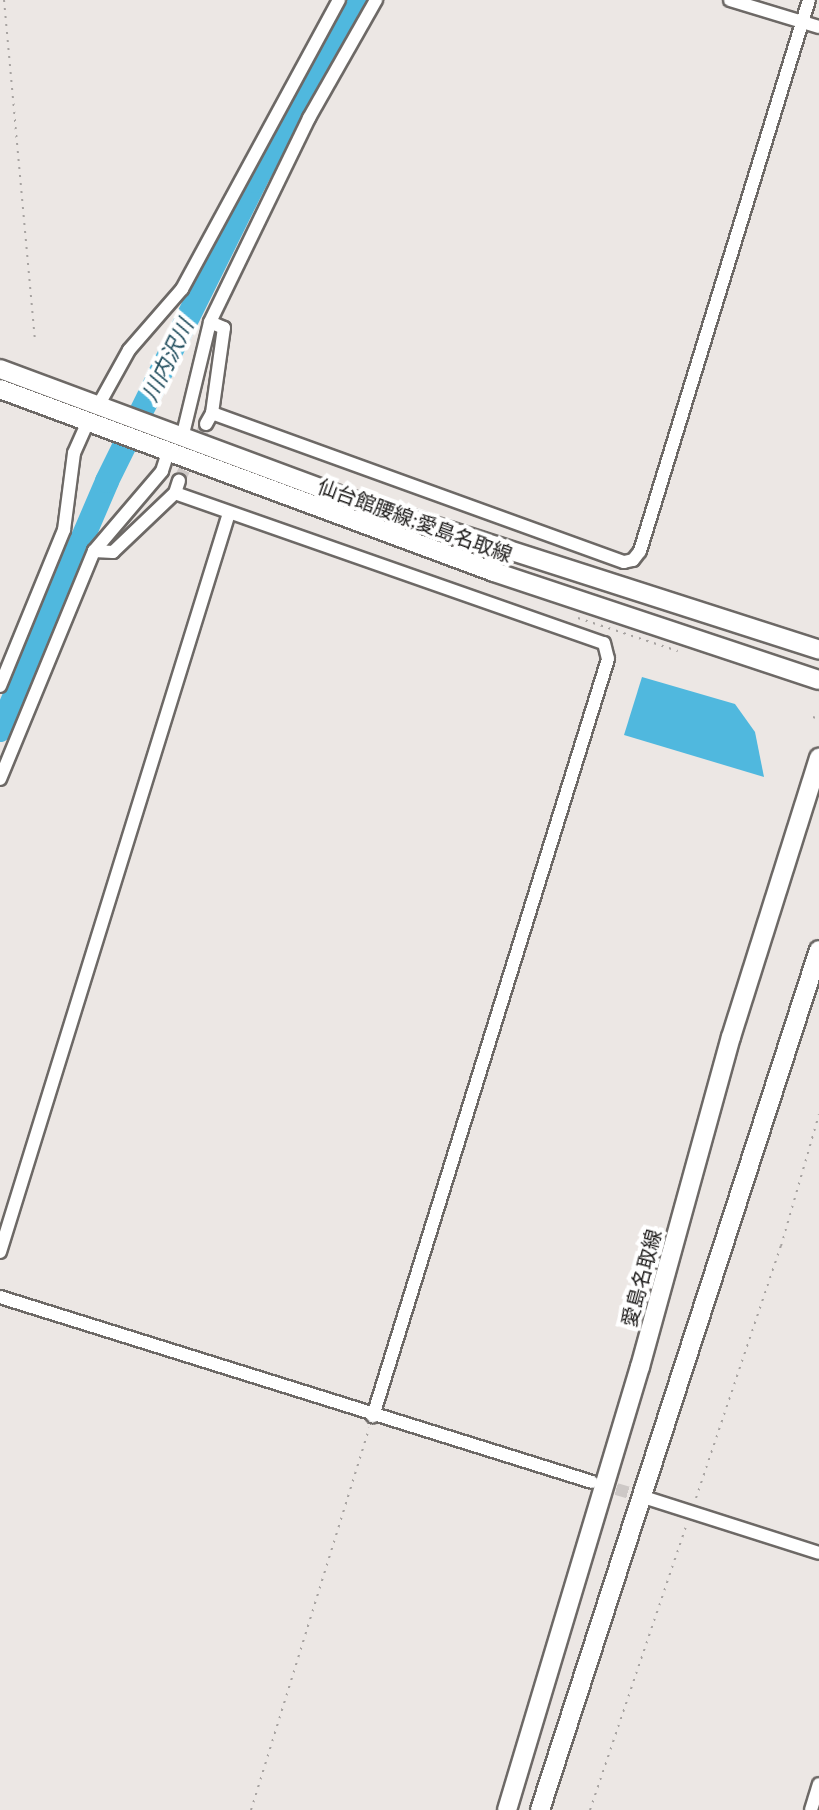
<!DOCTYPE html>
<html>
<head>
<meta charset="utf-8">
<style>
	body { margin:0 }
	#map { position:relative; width:819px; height:1810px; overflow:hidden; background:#ece7e4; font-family:Lato,"Noto Sans JP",sans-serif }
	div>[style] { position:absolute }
	.water>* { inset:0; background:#50b8de }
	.river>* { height:24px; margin:-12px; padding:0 12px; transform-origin:12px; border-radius:12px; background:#50b8de }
	.street-tunnel>* { height:12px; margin-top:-6px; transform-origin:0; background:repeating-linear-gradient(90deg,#cdc8c6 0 12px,transparent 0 18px) }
	.path>* { height:2px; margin-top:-1px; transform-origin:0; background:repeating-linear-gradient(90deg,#a7a3a1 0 2px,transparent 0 8px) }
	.roads { filter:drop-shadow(2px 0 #6d6966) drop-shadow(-2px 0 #6d6966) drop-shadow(0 2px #6d6966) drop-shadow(0 -2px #6d6966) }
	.street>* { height:12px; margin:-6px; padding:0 6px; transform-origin:6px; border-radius:6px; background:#fff }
	.secondary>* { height:18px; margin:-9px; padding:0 9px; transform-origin:9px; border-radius:9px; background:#fff }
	span { translate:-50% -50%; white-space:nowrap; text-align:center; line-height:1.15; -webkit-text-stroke:8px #fff; paint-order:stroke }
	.street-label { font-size:20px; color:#1d1b1a }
	.water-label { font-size:22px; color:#204d5d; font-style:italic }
</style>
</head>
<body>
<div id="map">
	<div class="water">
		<div style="clip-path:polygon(642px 677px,735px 704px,755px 732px,764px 777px,624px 735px)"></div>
	</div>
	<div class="river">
		<div style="left:0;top:730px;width:271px;rotate:-66.7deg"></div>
		<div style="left:107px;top:481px;width:335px;rotate:-63.7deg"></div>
		<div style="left:255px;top:181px;width:208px;rotate:-60.6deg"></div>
	</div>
	<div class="street-tunnel">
		<div style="left:179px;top:481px;width:63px;rotate:-64.7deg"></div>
		<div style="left:599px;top:1484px;width:50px;rotate:16.3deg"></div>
	</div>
	<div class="path">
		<div style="left:4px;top:0;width:343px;rotate:84.8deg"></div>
		<div style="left:578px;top:618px;width:105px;rotate:18.3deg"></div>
		<div style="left:813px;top:717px;width:6px;rotate:18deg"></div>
		<div style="left:696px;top:1498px;width:266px;rotate:-71.4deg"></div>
		<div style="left:781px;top:1246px;width:137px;rotate:-73.9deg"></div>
		<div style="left:251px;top:1810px;width:400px;rotate:-72.8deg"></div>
		<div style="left:590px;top:1810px;width:303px;rotate:-71.3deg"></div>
	</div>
	<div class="roads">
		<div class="street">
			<div style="left:730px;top:0;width:93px;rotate:16.9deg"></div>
			<div style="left:98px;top:406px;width:64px;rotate:-61deg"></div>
			<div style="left:129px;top:350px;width:81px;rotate:-49deg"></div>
			<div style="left:182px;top:289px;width:329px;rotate:-61.5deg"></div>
			<div style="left:212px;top:413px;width:438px;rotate:19.9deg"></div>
			<div style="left:624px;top:562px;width:9px;rotate:-13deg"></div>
			<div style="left:633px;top:560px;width:11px;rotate:-52deg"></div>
			<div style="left:640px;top:551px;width:576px;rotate:-72.95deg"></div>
			<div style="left:206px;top:424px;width:13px;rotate:-61deg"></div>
			<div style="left:212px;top:413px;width:86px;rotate:-82deg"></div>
			<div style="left:224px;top:328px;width:15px;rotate:-157deg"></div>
			<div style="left:182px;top:438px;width:119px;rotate:-76.4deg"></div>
			<div style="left:210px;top:322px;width:227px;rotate:-64.1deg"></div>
			<div style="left:309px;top:118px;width:136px;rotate:-60.4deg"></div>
			<div style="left:175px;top:493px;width:454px;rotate:19.3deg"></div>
			<div style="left:604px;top:643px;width:16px;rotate:76deg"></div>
			<div style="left:608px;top:659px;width:793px;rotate:107.25deg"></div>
			<div style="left:94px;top:551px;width:19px;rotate:3deg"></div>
			<div style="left:113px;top:552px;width:86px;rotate:-43.6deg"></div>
			<div style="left:175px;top:493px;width:13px;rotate:-72deg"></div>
			<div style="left:0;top:686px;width:169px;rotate:-67.7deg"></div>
			<div style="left:64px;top:530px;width:78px;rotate:-82.6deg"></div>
			<div style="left:74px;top:453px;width:35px;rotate:-66deg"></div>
			<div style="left:0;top:779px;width:247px;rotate:-67.6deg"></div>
			<div style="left:94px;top:551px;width:105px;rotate:-49.6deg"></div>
			<div style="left:162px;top:471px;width:20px;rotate:-72deg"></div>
			<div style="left:0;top:1252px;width:774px;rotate:-72.78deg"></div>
			<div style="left:0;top:1297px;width:620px;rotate:17.35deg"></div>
			<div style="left:650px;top:1499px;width:177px;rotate:17.7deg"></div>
			<div style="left:811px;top:1810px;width:27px;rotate:-73deg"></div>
		</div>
		<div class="secondary">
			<div style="left:0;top:369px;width:373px;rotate:20.4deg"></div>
			<div style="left:350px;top:499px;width:493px;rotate:17.8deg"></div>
			<div style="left:0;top:389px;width:527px;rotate:20.33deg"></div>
			<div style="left:494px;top:572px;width:342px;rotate:18.4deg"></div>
			<div style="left:507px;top:1810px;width:463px;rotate:-73.3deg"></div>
			<div style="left:640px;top:1367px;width:342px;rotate:-74.6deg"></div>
			<div style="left:731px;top:1037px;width:293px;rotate:-72.5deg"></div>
			<div style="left:540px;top:1810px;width:904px;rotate:-72.03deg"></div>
		</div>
	</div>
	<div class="street-label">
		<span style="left:415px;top:520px;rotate:20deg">仙台館腰線;愛島名取線</span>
		<span style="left:641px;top:1278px;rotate:-75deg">愛島名取線</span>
	</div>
	<div class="water-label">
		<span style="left:167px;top:360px;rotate:-64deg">川内沢川</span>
	</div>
</div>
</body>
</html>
